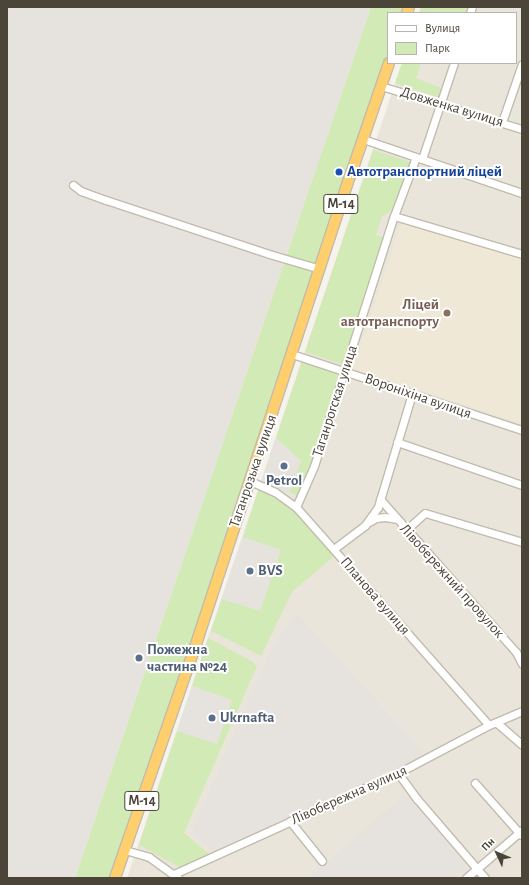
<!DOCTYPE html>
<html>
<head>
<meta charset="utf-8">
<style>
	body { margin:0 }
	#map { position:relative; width:529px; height:885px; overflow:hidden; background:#f6f3ec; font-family:"Alegreya Sans",sans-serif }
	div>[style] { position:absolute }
	.residential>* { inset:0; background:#eae5da }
	.industrial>* { inset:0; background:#e6e2dd }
	.education>* { inset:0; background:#efe8d6 }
	.green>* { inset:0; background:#d2eab5 }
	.roads { filter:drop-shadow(1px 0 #c2bbae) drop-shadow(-1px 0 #c2bbae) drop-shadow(0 1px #c2bbae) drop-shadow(0 -1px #c2bbae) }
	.minor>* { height:7px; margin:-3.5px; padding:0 3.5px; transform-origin:3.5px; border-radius:3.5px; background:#fff }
	.highway>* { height:10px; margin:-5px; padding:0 5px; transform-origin:5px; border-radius:5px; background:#ffcf6e }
	.dots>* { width:11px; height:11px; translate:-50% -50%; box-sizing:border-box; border:2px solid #fff; border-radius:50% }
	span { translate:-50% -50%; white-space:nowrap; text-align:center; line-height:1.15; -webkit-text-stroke:4px #fff; paint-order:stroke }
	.shield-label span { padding:1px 3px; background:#fff; border:1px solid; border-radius:3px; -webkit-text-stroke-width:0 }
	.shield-label { font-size:14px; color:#4b4439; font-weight:700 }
	.street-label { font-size:15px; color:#4b4439 }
	.transit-label { font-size:15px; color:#164399; font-weight:700 }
	.left { translate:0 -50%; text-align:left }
	.education-label { font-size:15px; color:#785e54; font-weight:700 }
	.right { translate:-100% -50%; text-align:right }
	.service-label { font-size:15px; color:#4e5e75; font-weight:700 }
	.frame { position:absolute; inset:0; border:8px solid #4b4439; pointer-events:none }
	.legend { position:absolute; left:387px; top:12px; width:130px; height:52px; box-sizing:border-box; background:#fff; border:1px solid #b7b4b0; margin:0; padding:5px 7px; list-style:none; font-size:12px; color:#4b4439 }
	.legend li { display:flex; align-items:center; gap:8px; height:20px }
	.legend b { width:20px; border:1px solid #b7b4b0 }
	.north { position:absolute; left:477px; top:833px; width:40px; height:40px; -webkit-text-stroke:3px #fff; paint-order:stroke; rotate:314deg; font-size:11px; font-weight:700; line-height:16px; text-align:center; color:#4b4439 }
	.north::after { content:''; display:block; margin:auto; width:14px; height:18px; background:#4b4439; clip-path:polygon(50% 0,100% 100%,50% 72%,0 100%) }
</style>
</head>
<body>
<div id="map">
	<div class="residential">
		<div style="clip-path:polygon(421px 7px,522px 7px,522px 190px,375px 143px,402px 63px,516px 63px,516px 13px,419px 13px)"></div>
		<div style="clip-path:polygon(374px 146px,522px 194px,522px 878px,127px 878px)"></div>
	</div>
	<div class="industrial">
		<div style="clip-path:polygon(7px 7px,371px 7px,75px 878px,7px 878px)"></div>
		<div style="clip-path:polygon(276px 438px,301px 461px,290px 493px,261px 483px)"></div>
		<div style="clip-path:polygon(243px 537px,281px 550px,260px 611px,222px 599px)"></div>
		<div style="clip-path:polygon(297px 613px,423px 752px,422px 759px,215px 853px,191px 833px,271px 649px)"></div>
		<div style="clip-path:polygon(192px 686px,232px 700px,217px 745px,177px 731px)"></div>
		<div style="clip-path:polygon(405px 794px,467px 867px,455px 878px,308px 878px)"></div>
	</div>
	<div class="education">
		<div style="clip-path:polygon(403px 218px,522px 258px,522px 423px,353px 369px)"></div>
	</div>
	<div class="green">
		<div style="clip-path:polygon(371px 7px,404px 7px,402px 13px,388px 13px,388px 54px,111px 878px,75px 878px)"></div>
		<div style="clip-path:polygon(421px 7px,472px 7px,470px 13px,419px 13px)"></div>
		<div style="clip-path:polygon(402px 63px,421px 63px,416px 78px,443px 89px,440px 98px,395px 83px)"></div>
		<div style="clip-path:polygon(373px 150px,410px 162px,395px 209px,382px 216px,376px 235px,385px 238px,344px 365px,305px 352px)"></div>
		<div style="clip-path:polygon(302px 361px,341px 374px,303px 488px,297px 495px,290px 493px,301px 461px,276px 438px)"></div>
		<div style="clip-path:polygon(259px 488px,287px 502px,334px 556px,292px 592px,261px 656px,211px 631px,222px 599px,260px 611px,281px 550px,243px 537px)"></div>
		<div style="clip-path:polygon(208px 638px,250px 660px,257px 666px,184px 833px,210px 855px,181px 868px,139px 845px,177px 731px,217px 744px,232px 700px,192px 686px)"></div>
	</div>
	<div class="roads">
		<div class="minor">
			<div style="left:470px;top:13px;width:6px;rotate:-72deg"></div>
			<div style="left:381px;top:86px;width:147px;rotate:17deg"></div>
			<div style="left:502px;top:122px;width:61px;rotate:-71deg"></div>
			<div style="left:363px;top:139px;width:168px;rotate:18.8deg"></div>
			<div style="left:422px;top:159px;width:101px;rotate:-71.6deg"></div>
			<div style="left:73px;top:185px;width:10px;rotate:37deg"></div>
			<div style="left:81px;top:191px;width:27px;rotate:20deg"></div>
			<div style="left:106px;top:200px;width:172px;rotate:18.3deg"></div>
			<div style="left:269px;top:254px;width:53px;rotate:16.4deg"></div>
			<div style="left:394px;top:216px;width:134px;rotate:16.5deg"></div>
			<div style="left:292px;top:354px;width:242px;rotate:18.3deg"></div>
			<div style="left:397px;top:442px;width:132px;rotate:19deg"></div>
			<div style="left:250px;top:481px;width:27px;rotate:24deg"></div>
			<div style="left:275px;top:492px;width:26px;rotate:36deg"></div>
			<div style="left:296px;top:507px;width:291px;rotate:48.5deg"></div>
			<div style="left:380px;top:499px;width:205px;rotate:48.4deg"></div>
			<div style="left:516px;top:652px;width:13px;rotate:63deg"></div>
			<div style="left:296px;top:507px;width:45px;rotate:-66.3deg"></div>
			<div style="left:314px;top:466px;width:262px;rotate:-72.3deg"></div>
			<div style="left:394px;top:216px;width:63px;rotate:-69.6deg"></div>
			<div style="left:369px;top:522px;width:8px;rotate:-30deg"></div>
			<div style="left:376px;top:518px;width:9px;rotate:-6deg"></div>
			<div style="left:385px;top:517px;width:11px;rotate:10deg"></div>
			<div style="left:406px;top:530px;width:25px;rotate:-42deg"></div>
			<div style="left:425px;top:513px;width:101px;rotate:16.6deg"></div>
			<div style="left:335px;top:548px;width:38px;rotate:-37deg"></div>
			<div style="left:365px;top:525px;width:22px;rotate:-54deg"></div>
			<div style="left:378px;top:507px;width:118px;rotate:-73.3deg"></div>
			<div style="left:497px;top:723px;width:33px;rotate:41deg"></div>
			<div style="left:398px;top:773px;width:32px;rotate:54deg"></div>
			<div style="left:417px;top:799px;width:104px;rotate:49.3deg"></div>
			<div style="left:475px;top:783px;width:69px;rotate:48.5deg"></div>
			<div style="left:290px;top:821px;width:51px;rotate:51.3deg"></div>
			<div style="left:125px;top:850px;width:25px;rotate:16deg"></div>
			<div style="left:149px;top:857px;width:36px;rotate:36deg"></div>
			<div style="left:174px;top:874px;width:246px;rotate:-24.3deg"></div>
			<div style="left:398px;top:773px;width:103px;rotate:-27.8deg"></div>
			<div style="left:489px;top:725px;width:36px;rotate:-23deg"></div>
			<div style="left:466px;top:878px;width:74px;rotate:-40.6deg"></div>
		</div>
		<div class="highway">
			<div style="left:407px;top:13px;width:6px;rotate:-72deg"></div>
			<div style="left:115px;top:878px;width:257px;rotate:-70.9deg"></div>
			<div style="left:199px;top:635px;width:485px;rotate:-71.8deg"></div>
			<div style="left:351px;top:174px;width:117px;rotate:-71.1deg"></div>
		</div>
	</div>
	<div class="dots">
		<div style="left:339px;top:172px;background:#1a4fb4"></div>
		<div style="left:447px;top:313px;background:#8d6e63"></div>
		<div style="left:284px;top:466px;background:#5c6f8a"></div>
		<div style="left:250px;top:571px;background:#5c6f8a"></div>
		<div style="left:139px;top:658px;background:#5c6f8a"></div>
		<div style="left:212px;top:718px;background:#5c6f8a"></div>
	</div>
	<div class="shield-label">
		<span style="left:341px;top:204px">М-14</span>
		<span style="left:142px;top:801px">М-14</span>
	</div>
	<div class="street-label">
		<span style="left:452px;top:107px;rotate:17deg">Довженка вулиця</span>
		<span style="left:418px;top:396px;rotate:19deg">Вороніхіна вулиця</span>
		<span style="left:335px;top:401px;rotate:-72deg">Таганрогская улица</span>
		<span style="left:253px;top:471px;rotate:-71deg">Таганрозька вулиця</span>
		<span style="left:452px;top:581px;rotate:48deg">Лівобережний провулок</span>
		<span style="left:375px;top:596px;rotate:49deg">Планова вулиця</span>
		<span style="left:349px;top:795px;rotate:-24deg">Лівобережна вулиця</span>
	</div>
	<div class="transit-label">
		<span class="left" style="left:347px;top:172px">Автотранспортний ліцей</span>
	</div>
	<div class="education-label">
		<span class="right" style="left:439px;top:313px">Ліцей<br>автотранспорту</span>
	</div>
	<div class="service-label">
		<span style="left:284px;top:481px">Petrol</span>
		<span class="left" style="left:258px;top:571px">BVS</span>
		<span class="left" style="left:147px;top:658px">Пожежна<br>частина №24</span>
		<span class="left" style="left:220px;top:718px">Ukrnafta</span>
	</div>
	<div class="frame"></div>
	<ul class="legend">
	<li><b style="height:5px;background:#fff"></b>Вулиця</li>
	<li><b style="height:11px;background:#d2eab5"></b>Парк</li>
	</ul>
	<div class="north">Пн</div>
</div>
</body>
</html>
